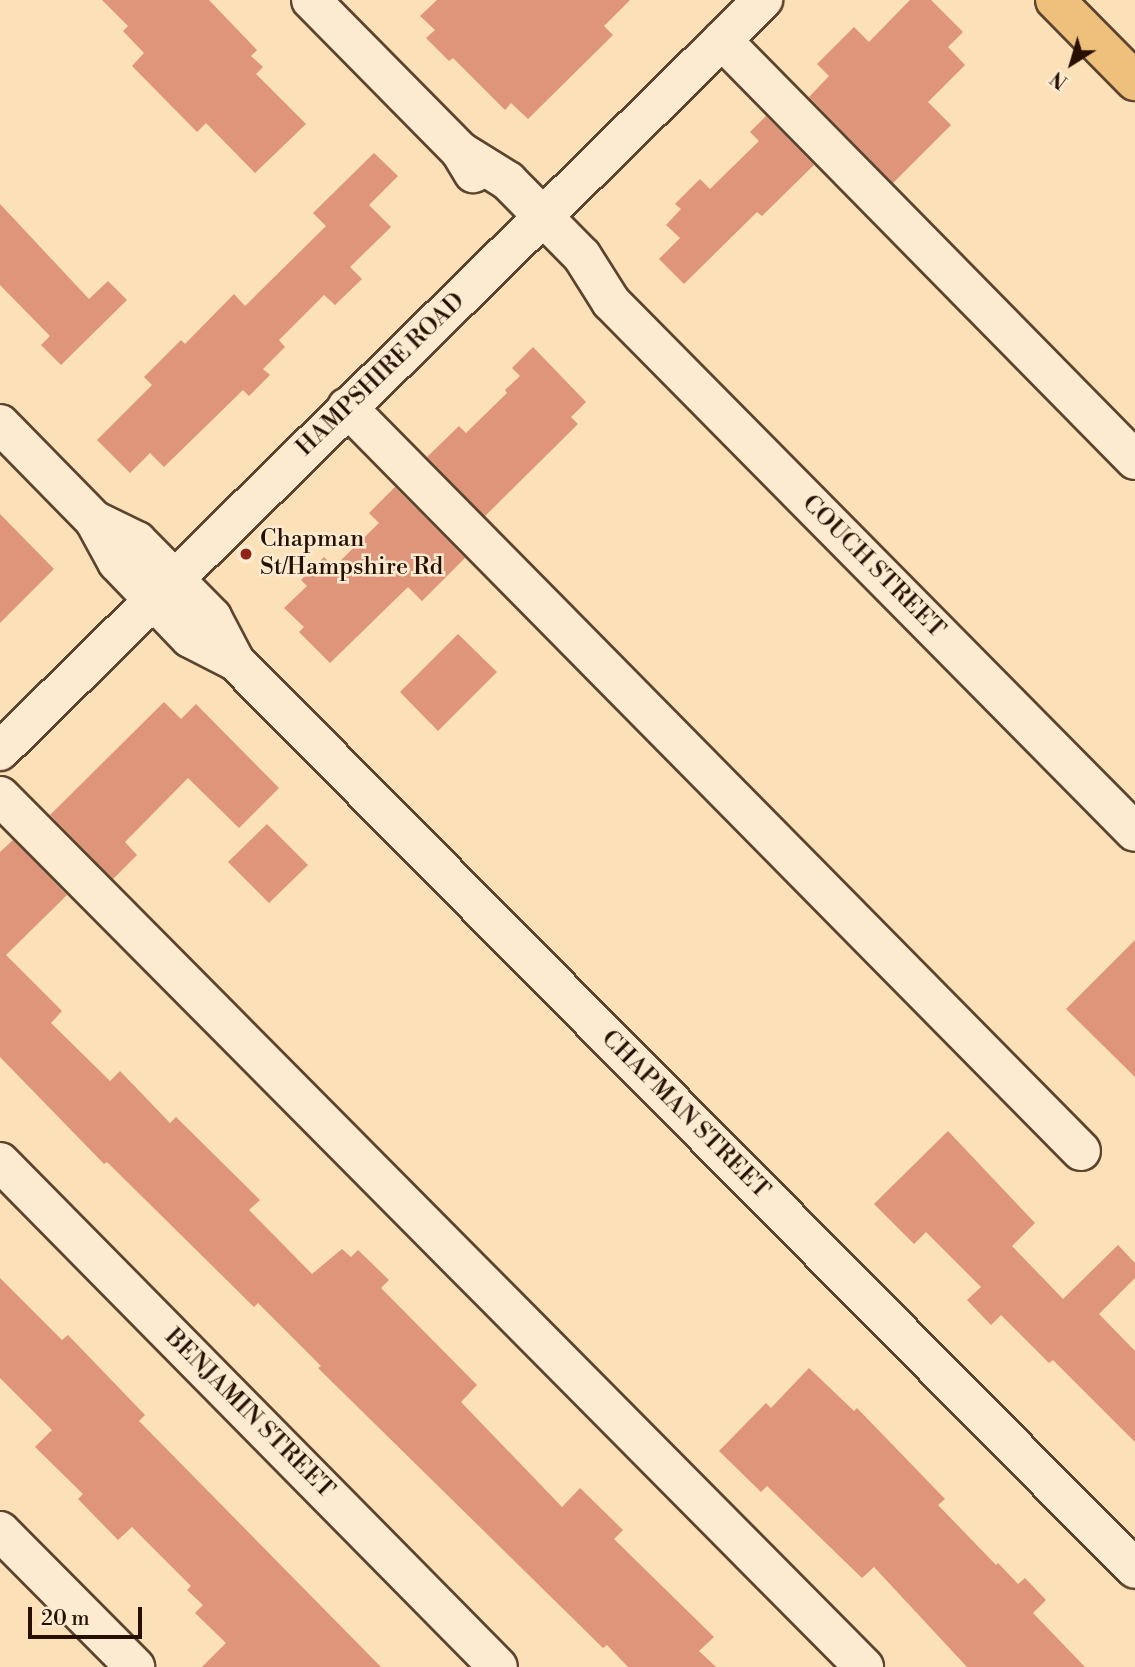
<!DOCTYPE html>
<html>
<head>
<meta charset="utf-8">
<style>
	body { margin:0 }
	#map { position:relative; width:1135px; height:1667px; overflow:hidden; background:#fce0b8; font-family:"Libre Bodoni",serif }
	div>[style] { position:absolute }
	.building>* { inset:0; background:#df957a }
	.roads { filter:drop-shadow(2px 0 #5c442e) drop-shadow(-2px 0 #5c442e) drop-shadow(0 2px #5c442e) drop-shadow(0 -2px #5c442e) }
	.minor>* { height:38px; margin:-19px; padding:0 19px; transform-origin:19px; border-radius:19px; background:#fdebd1 }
	.major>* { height:38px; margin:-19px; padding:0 19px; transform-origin:19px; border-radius:19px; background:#eec07c }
	.dots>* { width:19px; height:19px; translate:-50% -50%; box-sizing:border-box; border:4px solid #fdebd1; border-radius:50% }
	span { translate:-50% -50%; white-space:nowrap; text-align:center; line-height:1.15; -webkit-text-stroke:5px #fdebd1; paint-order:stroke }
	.street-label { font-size:24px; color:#271000 }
	.poi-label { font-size:24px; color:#271000 }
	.left { translate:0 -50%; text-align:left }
	.north { position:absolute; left:1037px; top:28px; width:70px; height:70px; -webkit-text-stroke:5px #fdebd1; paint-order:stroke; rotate:217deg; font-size:19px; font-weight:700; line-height:28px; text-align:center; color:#271000 }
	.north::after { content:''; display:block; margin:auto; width:24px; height:32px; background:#271000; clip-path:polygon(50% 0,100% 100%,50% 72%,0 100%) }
	.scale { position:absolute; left:28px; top:1607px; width:114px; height:32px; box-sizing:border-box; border:4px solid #271000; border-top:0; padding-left:9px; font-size:21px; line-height:24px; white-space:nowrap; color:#271000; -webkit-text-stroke:5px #fdebd1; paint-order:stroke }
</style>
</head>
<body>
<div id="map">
	<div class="building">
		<div style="clip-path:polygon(102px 0,209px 0,257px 50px,251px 56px,263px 67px,256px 74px,306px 124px,255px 173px,206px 123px,197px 132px,132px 66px,144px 53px,123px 31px,128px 26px)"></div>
		<div style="clip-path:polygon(437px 0,630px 0,604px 26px,613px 35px,528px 119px,511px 103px,505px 110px,453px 58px,449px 61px,426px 38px,435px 30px,420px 16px)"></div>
		<div style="clip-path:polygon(910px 0,931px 0,963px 32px,948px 47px,965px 65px,928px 102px,951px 125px,893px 183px,809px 97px,829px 76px,817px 64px,854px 27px,869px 42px)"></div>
		<div style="clip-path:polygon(766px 116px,814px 165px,762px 216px,757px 212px,684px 284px,659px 259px,680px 238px,666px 225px,681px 209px,675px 204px,700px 179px,710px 189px,759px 141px,750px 132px)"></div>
		<div style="clip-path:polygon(374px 153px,398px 176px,369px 205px,391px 227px,350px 267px,362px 279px,335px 305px,324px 295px,279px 340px,285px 347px,263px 369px,270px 375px,249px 396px,243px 390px,164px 467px,150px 453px,130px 473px,97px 440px,152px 385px,144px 377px,181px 340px,185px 344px,234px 294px,245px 306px,326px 226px,313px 213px)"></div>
		<div style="clip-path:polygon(0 204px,89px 299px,108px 281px,127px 300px,61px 365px,41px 345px,50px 336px,0 285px)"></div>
		<div style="clip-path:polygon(533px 347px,586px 402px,571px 417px,578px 424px,485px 516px,427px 457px,459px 426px,466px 433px,507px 393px,505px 390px,520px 376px,512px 368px)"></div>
		<div style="clip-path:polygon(395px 487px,465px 558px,422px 601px,408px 587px,330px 663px,299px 632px,304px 627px,284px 608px,307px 586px,301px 580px,324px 557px,334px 567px,379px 523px,369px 513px)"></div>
		<div style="clip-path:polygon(0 514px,54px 569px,0 623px)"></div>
		<div style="clip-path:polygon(458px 634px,497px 672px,438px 731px,400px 692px)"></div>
		<div style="clip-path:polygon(164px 702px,181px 719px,196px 704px,279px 788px,239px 828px,188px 778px,125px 842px,137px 855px,113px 879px,50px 815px)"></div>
		<div style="clip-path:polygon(267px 824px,308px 865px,269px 903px,228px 862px)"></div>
		<div style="clip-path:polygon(13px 840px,67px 895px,6px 955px,62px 1011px,51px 1023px,110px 1081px,120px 1071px,170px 1123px,176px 1117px,260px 1200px,249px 1210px,312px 1274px,342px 1249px,351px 1257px,358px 1250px,389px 1280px,381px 1288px,477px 1385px,461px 1402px,562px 1507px,580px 1488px,623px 1530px,614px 1539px,714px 1637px,699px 1651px,716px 1667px,628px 1667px,607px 1645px,603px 1648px,318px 1368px,321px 1366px,258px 1303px,254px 1307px,107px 1162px,104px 1164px,0 1057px,0 852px)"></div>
		<div style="clip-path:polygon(1135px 940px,1135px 1077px,1066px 1009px)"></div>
		<div style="clip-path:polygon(948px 1131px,1035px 1223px,1012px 1246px,1063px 1299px,1118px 1245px,1135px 1263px,1135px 1278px,1099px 1314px,1135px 1351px,1135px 1442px,1053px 1360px,1049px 1363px,1001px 1315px,991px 1325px,967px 1300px,981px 1287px,926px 1232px,914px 1244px,874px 1204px)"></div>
		<div style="clip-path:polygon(0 1278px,62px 1340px,68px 1335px,96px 1364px,145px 1415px,139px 1421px,381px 1667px,202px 1667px,226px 1643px,195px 1613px,203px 1605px,187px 1590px,191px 1586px,132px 1527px,118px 1540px,78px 1499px,83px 1494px,35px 1447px,52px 1430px,0 1378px)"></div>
		<div style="clip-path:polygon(809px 1368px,854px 1411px,857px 1408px,945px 1499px,938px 1505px,996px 1565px,998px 1563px,1018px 1584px,1025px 1578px,1046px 1600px,1033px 1613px,1085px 1667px,967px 1667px,874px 1567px,862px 1578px,767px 1486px,761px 1492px,719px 1451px,766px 1403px,771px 1408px)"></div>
	</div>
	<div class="roads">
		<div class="minor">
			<div style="left:311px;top:0;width:212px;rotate:45.4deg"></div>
			<div style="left:460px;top:151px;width:26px;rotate:59deg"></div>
			<div style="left:722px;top:40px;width:589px;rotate:45.48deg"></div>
			<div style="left:460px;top:151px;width:57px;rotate:32deg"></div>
			<div style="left:508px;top:181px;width:105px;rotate:45.4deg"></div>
			<div style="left:582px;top:256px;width:54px;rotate:57.8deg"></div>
			<div style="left:611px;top:302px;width:745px;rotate:45.33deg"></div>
			<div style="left:347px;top:407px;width:1045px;rotate:45.39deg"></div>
			<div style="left:0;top:424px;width:134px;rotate:45.6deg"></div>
			<div style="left:94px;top:520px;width:48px;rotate:61.3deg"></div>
			<div style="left:117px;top:562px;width:105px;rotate:46.2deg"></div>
			<div style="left:190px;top:638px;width:51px;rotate:27.1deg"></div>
			<div style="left:94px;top:520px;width:48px;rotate:26deg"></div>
			<div style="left:137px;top:541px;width:107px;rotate:45.4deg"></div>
			<div style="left:212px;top:617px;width:50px;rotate:62.4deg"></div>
			<div style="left:235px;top:661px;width:1278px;rotate:45.25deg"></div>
			<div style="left:0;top:751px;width:1071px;rotate:-44.55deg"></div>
			<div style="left:0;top:796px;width:1227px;rotate:45.23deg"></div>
			<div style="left:0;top:1162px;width:709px;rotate:45.4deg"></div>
			<div style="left:0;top:1531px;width:192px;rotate:45.2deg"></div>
		</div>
		<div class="major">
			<div style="left:1055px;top:0;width:114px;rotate:45.4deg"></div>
		</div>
	</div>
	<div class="dots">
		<div style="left:246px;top:554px;background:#8f2418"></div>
	</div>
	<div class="street-label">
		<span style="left:381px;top:375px;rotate:-44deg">HAMPSHIRE ROAD</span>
		<span style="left:873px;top:567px;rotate:45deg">COUCH STREET</span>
		<span style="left:685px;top:1115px;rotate:45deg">CHAPMAN STREET</span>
		<span style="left:249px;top:1414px;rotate:45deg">BENJAMIN STREET</span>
	</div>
	<div class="poi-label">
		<span class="left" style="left:260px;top:554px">Chapman<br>St/Hampshire Rd</span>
	</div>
	<div class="north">N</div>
	<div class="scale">20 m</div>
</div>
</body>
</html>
